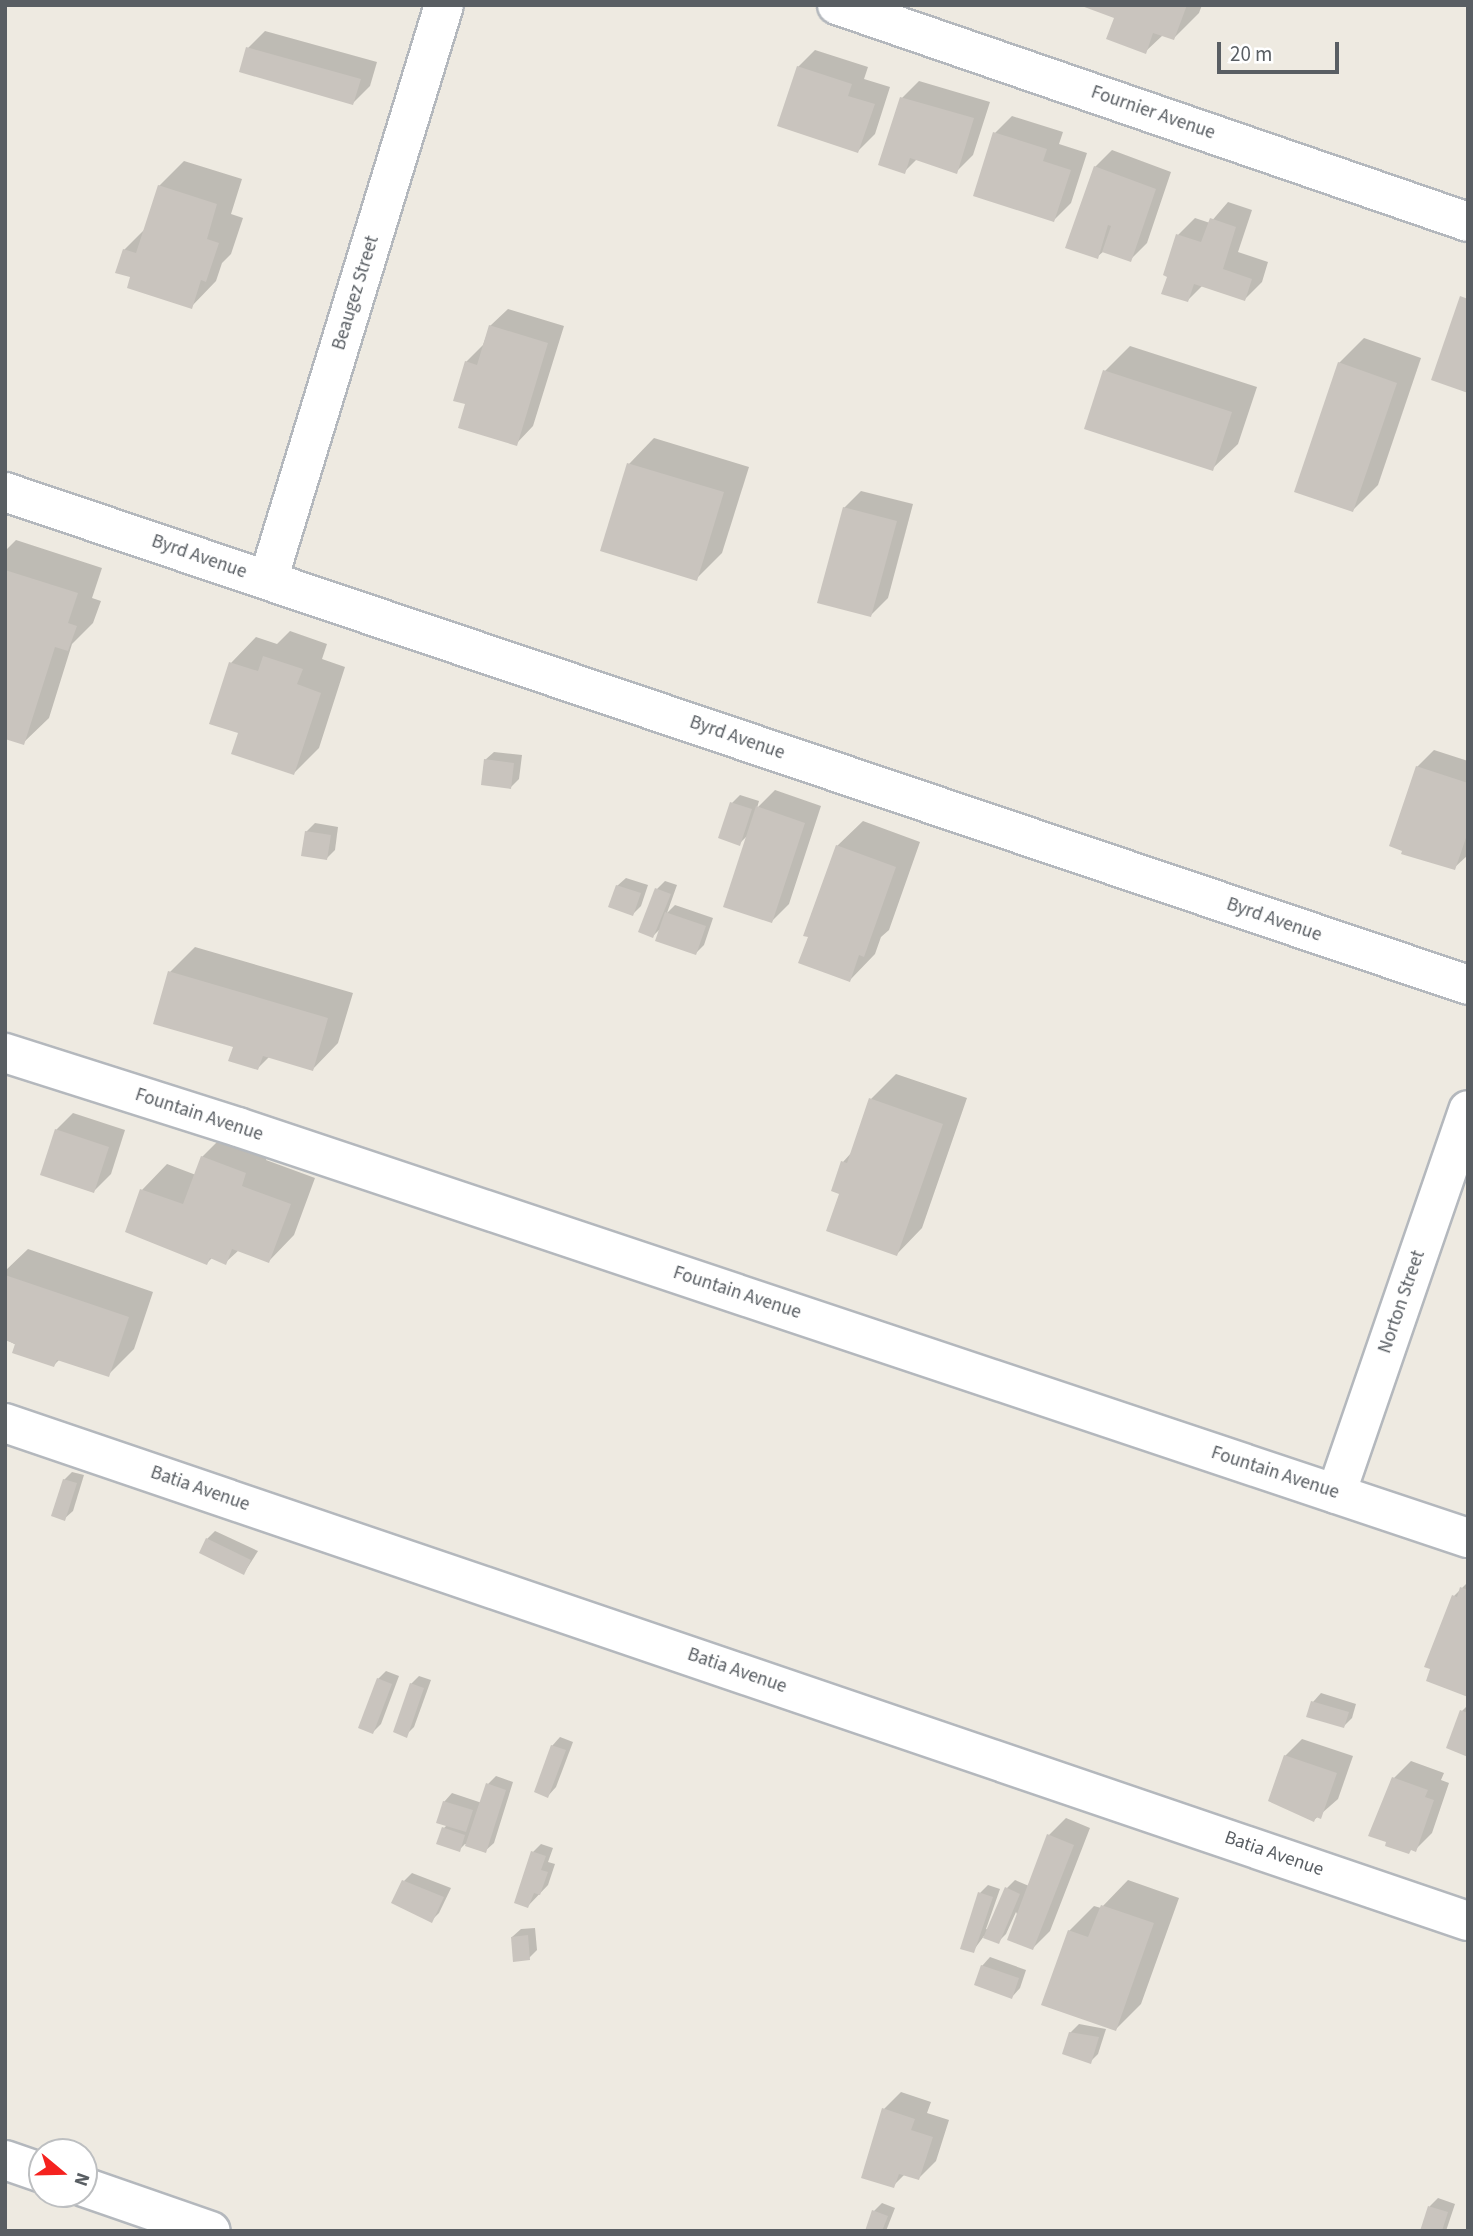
<!DOCTYPE html>
<html>
<head>
<meta charset="utf-8">
<style>
	body { margin:0 }
	#map { position:relative; width:1473px; height:2236px; overflow:hidden; background:#eeeae1; font-family:"Source Sans 3",sans-serif }
	div>[style] { position:absolute }
	.shadow>* { inset:0; background:#0003 }
	.building>* { inset:0; background:#c9c4be }
	.roads { filter:drop-shadow(2px 0 #b4b8bd) drop-shadow(-2px 0 #b4b8bd) drop-shadow(0 2px #b4b8bd) drop-shadow(0 -2px #b4b8bd) }
	.minor>* { height:38px; margin:-19px; padding:0 19px; transform-origin:19px; border-radius:19px; background:#fff }
	span { translate:-50% -50%; white-space:nowrap; text-align:center; line-height:1.15; -webkit-text-stroke:7px #fff; paint-order:stroke }
	.street-label { font-size:19px; color:#595e63 }
	.frame { position:absolute; inset:0; border:7px solid #595e63; pointer-events:none }
	.north { position:absolute; left:28px; top:2138px; width:70px; height:70px; box-sizing:border-box; background:#fff; border:2px solid #bdbfc1; border-radius:50%; rotate:109deg; font-size:19px; font-weight:700; line-height:28px; text-align:center; color:#595e63 }
	.north::after { content:''; display:block; margin:auto; width:24px; height:32px; background:#f5221f; clip-path:polygon(50% 0,100% 100%,50% 72%,0 100%) }
	.scale { position:absolute; left:1217px; top:42px; width:122px; height:32px; box-sizing:border-box; border:4px solid #595e63; border-top:0; padding-left:9px; font-size:21px; line-height:24px; white-space:nowrap; color:#595e63; -webkit-text-stroke:5px #fff; paint-order:stroke }
</style>
</head>
<body>
<div id="map">
	<div class="shadow">
		<div style="clip-path:polygon(1083px 5px,1202px 5px,1199px 13px,1174px 38px,1163px 35px,1145px 52px,1116px 17px)"></div>
		<div style="clip-path:polygon(265px 31px,377px 62px,370px 86px,353px 103px,248px 48px)"></div>
		<div style="clip-path:polygon(815px 50px,868px 67px,864px 79px,890px 87px,875px 134px,858px 151px,798px 67px)"></div>
		<div style="clip-path:polygon(919px 81px,990px 102px,973px 155px,956px 172px,917px 159px,904px 172px,902px 98px)"></div>
		<div style="clip-path:polygon(1012px 116px,1063px 132px,1059px 144px,1087px 153px,1071px 203px,1054px 220px,995px 133px)"></div>
		<div style="clip-path:polygon(1112px 150px,1171px 172px,1147px 243px,1130px 260px,1104px 251px,1097px 257px,1095px 167px)"></div>
		<div style="clip-path:polygon(184px 161px,242px 179px,231px 214px,243px 218px,231px 254px,222px 263px,216px 281px,191px 307px,132px 276px,124px 250px,146px 228px,159px 186px)"></div>
		<div style="clip-path:polygon(1228px 202px,1252px 210px,1238px 252px,1268px 262px,1262px 282px,1245px 299px,1203px 285px,1188px 300px,1178px 235px,1195px 218px,1210px 223px)"></div>
		<div style="clip-path:polygon(508px 309px,564px 326px,533px 426px,516px 444px,466px 362px,483px 345px,490px 326px)"></div>
		<div style="clip-path:polygon(1364px 338px,1421px 358px,1378px 485px,1353px 510px,1339px 363px)"></div>
		<div style="clip-path:polygon(1130px 346px,1257px 387px,1238px 444px,1212px 469px,1105px 371px)"></div>
		<div style="clip-path:polygon(654px 438px,749px 467px,722px 553px,696px 579px,629px 464px)"></div>
		<div style="clip-path:polygon(861px 491px,913px 504px,888px 598px,871px 615px,844px 508px)"></div>
		<div style="clip-path:polygon(16px 540px,102px 568px,92px 598px,101px 601px,93px 623px,72px 644px,49px 718px,23px 743px,5px 656px,5px 551px)"></div>
		<div style="clip-path:polygon(290px 631px,327px 644px,322px 659px,345px 667px,319px 748px,294px 773px,240px 732px,231px 663px,256px 637px,277px 644px)"></div>
		<div style="clip-path:polygon(1434px 750px,1468px 761px,1468px 855px,1454px 868px,1417px 767px)"></div>
		<div style="clip-path:polygon(494px 752px,522px 755px,519px 779px,511px 787px,485px 760px)"></div>
		<div style="clip-path:polygon(775px 790px,821px 806px,789px 904px,772px 921px,749px 834px,739px 844px,732px 803px,740px 795px,759px 801px,757px 808px)"></div>
		<div style="clip-path:polygon(863px 821px,920px 842px,889px 930px,881px 937px,875px 954px,850px 980px,837px 846px)"></div>
		<div style="clip-path:polygon(315px 823px,338px 827px,335px 850px,327px 858px,306px 832px)"></div>
		<div style="clip-path:polygon(626px 878px,648px 885px,641px 906px,633px 914px,617px 886px)"></div>
		<div style="clip-path:polygon(665px 881px,677px 885px,667px 913px,675px 905px,713px 918px,704px 945px,696px 953px,662px 927px,653px 936px,657px 889px)"></div>
		<div style="clip-path:polygon(195px 947px,353px 993px,338px 1043px,313px 1069px,270px 1056px,258px 1068px,170px 972px)"></div>
		<div style="clip-path:polygon(896px 1074px,967px 1098px,922px 1228px,897px 1254px,841px 1193px,843px 1162px,852px 1152px,871px 1099px)"></div>
		<div style="clip-path:polygon(73px 1113px,125px 1130px,111px 1174px,94px 1191px,56px 1130px)"></div>
		<div style="clip-path:polygon(227px 1132px,270px 1148px,266px 1160px,315px 1178px,294px 1235px,269px 1261px,239px 1250px,226px 1262px,213px 1257px,207px 1263px,142px 1190px,167px 1164px,196px 1175px,202px 1157px)"></div>
		<div style="clip-path:polygon(28px 1249px,153px 1292px,134px 1349px,108px 1375px,60px 1359px,54px 1365px,5px 1339px,5px 1271px)"></div>
		<div style="clip-path:polygon(72px 1472px,84px 1475px,73px 1511px,64px 1519px,64px 1480px)"></div>
		<div style="clip-path:polygon(215px 1531px,258px 1551px,244px 1573px,207px 1539px)"></div>
		<div style="clip-path:polygon(1468px 1582px,1468px 1695px,1454px 1596px)"></div>
		<div style="clip-path:polygon(386px 1671px,399px 1676px,381px 1724px,373px 1732px,378px 1679px)"></div>
		<div style="clip-path:polygon(419px 1676px,431px 1680px,414px 1727px,406px 1735px,411px 1684px)"></div>
		<div style="clip-path:polygon(1321px 1693px,1356px 1704px,1352px 1718px,1344px 1726px,1313px 1702px)"></div>
		<div style="clip-path:polygon(1468px 1705px,1468px 1755px,1448px 1747px,1462px 1711px)"></div>
		<div style="clip-path:polygon(560px 1737px,573px 1742px,556px 1787px,548px 1796px,552px 1746px)"></div>
		<div style="clip-path:polygon(1302px 1739px,1353px 1756px,1338px 1799px,1314px 1820px,1285px 1756px)"></div>
		<div style="clip-path:polygon(1411px 1761px,1444px 1773px,1441px 1780px,1449px 1783px,1432px 1833px,1415px 1850px,1394px 1778px)"></div>
		<div style="clip-path:polygon(496px 1776px,513px 1782px,494px 1843px,485px 1851px,465px 1844px,459px 1850px,444px 1828px,447px 1825px,444px 1802px,452px 1793px,482px 1803px,488px 1784px)"></div>
		<div style="clip-path:polygon(1066px 1818px,1090px 1828px,1050px 1931px,1033px 1948px,1016px 1912px,1006px 1934px,998px 1942px,984px 1936px,973px 1951px,980px 1893px,988px 1885px,1000px 1889px,986px 1929px,989px 1930px,1007px 1888px,1015px 1880px,1029px 1886px,1049px 1835px)"></div>
		<div style="clip-path:polygon(541px 1844px,553px 1848px,548px 1862px,555px 1864px,548px 1885px,528px 1906px,533px 1852px)"></div>
		<div style="clip-path:polygon(412px 1873px,451px 1888px,439px 1913px,431px 1921px,404px 1881px)"></div>
		<div style="clip-path:polygon(1128px 1880px,1179px 1898px,1141px 2004px,1116px 2029px,1069px 1931px,1094px 1906px,1101px 1908px)"></div>
		<div style="clip-path:polygon(535px 1928px,537px 1950px,529px 1958px,512px 1937px,521px 1929px)"></div>
		<div style="clip-path:polygon(990px 1957px,1026px 1970px,1020px 1988px,1012px 1997px,982px 1966px)"></div>
		<div style="clip-path:polygon(1079px 2024px,1106px 2029px,1098px 2054px,1090px 2062px,1070px 2033px)"></div>
		<div style="clip-path:polygon(901px 2092px,931px 2102px,927px 2113px,949px 2120px,936px 2161px,919px 2178px,905px 2174px,893px 2186px,884px 2109px)"></div>
		<div style="clip-path:polygon(1438px 2198px,1455px 2204px,1446px 2231px,1422px 2231px,1430px 2206px)"></div>
		<div style="clip-path:polygon(882px 2203px,895px 2208px,886px 2231px,867px 2231px,874px 2211px)"></div>
	</div>
	<div class="building">
		<div style="clip-path:polygon(1079px 5px,1187px 5px,1174px 40px,1153px 33px,1146px 54px,1106px 39px,1114px 18px)"></div>
		<div style="clip-path:polygon(246px 47px,361px 79px,353px 105px,239px 72px)"></div>
		<div style="clip-path:polygon(797px 66px,852px 84px,848px 96px,875px 104px,858px 153px,777px 126px)"></div>
		<div style="clip-path:polygon(900px 97px,974px 118px,957px 174px,910px 158px,905px 174px,878px 165px)"></div>
		<div style="clip-path:polygon(993px 132px,1047px 149px,1043px 161px,1071px 170px,1054px 222px,973px 196px)"></div>
		<div style="clip-path:polygon(1094px 166px,1156px 189px,1131px 262px,1102px 252px,1111px 226px,1108px 225px,1098px 259px,1065px 248px)"></div>
		<div style="clip-path:polygon(158px 185px,217px 204px,207px 239px,219px 243px,206px 282px,201px 280px,192px 309px,127px 288px,130px 277px,115px 273px,123px 249px,136px 253px)"></div>
		<div style="clip-path:polygon(1210px 218px,1236px 227px,1223px 269px,1252px 279px,1245px 301px,1194px 284px,1188px 302px,1161px 294px,1167px 277px,1163px 275px,1176px 234px,1201px 242px)"></div>
		<div style="clip-path:polygon(1460px 296px,1468px 299px,1468px 393px,1431px 380px)"></div>
		<div style="clip-path:polygon(489px 325px,548px 343px,517px 446px,458px 428px,465px 404px,453px 401px,465px 361px,477px 365px)"></div>
		<div style="clip-path:polygon(1338px 362px,1397px 383px,1353px 512px,1294px 492px)"></div>
		<div style="clip-path:polygon(1103px 370px,1232px 412px,1213px 471px,1084px 429px)"></div>
		<div style="clip-path:polygon(627px 463px,724px 492px,697px 581px,600px 551px)"></div>
		<div style="clip-path:polygon(843px 507px,897px 521px,871px 617px,817px 603px)"></div>
		<div style="clip-path:polygon(5px 570px,78px 593px,68px 623px,77px 626px,68px 651px,55px 647px,24px 745px,5px 739px)"></div>
		<div style="clip-path:polygon(263px 656px,303px 669px,297px 684px,321px 693px,294px 775px,231px 754px,238px 733px,209px 724px,229px 662px,258px 671px)"></div>
		<div style="clip-path:polygon(484px 759px,514px 763px,511px 789px,481px 785px)"></div>
		<div style="clip-path:polygon(1416px 766px,1468px 783px,1468px 832px,1455px 870px,1401px 854px,1402px 851px,1389px 846px)"></div>
		<div style="clip-path:polygon(730px 802px,752px 809px,740px 846px,718px 838px)"></div>
		<div style="clip-path:polygon(756px 806px,805px 823px,772px 923px,723px 907px)"></div>
		<div style="clip-path:polygon(305px 831px,331px 835px,327px 860px,301px 856px)"></div>
		<div style="clip-path:polygon(836px 845px,896px 867px,864px 957px,859px 955px,850px 982px,798px 963px,808px 937px,803px 936px)"></div>
		<div style="clip-path:polygon(616px 885px,641px 893px,633px 916px,608px 907px)"></div>
		<div style="clip-path:polygon(655px 888px,671px 894px,653px 938px,638px 932px)"></div>
		<div style="clip-path:polygon(665px 912px,706px 926px,696px 955px,655px 941px)"></div>
		<div style="clip-path:polygon(168px 971px,328px 1018px,313px 1071px,263px 1056px,258px 1070px,228px 1061px,233px 1047px,153px 1024px)"></div>
		<div style="clip-path:polygon(869px 1098px,943px 1124px,897px 1256px,826px 1231px,839px 1194px,831px 1191px,841px 1161px,847px 1163px)"></div>
		<div style="clip-path:polygon(55px 1129px,109px 1147px,94px 1193px,40px 1175px)"></div>
		<div style="clip-path:polygon(201px 1156px,246px 1173px,242px 1186px,291px 1204px,269px 1263px,232px 1249px,226px 1265px,210px 1258px,207px 1265px,125px 1232px,140px 1189px,183px 1204px)"></div>
		<div style="clip-path:polygon(5px 1275px,129px 1317px,109px 1377px,57px 1360px,54px 1367px,12px 1353px,15px 1344px,5px 1340px)"></div>
		<div style="clip-path:polygon(63px 1479px,77px 1483px,65px 1521px,51px 1516px)"></div>
		<div style="clip-path:polygon(206px 1538px,251px 1560px,244px 1575px,199px 1553px)"></div>
		<div style="clip-path:polygon(1460px 1587px,1468px 1590px,1468px 1697px,1426px 1681px,1430px 1669px,1424px 1667px,1452px 1595px,1457px 1597px)"></div>
		<div style="clip-path:polygon(377px 1678px,392px 1684px,373px 1734px,358px 1728px)"></div>
		<div style="clip-path:polygon(410px 1683px,424px 1688px,407px 1738px,393px 1732px)"></div>
		<div style="clip-path:polygon(1311px 1701px,1349px 1712px,1344px 1728px,1306px 1717px)"></div>
		<div style="clip-path:polygon(1460px 1710px,1468px 1713px,1468px 1757px,1446px 1748px)"></div>
		<div style="clip-path:polygon(551px 1745px,566px 1750px,548px 1798px,534px 1792px)"></div>
		<div style="clip-path:polygon(1284px 1755px,1337px 1773px,1321px 1819px,1316px 1817px,1314px 1822px,1268px 1801px)"></div>
		<div style="clip-path:polygon(1392px 1777px,1428px 1790px,1425px 1797px,1434px 1800px,1416px 1852px,1411px 1850px,1409px 1854px,1385px 1846px,1386px 1842px,1368px 1836px)"></div>
		<div style="clip-path:polygon(486px 1783px,506px 1790px,486px 1853px,465px 1846px)"></div>
		<div style="clip-path:polygon(443px 1801px,473px 1810px,466px 1832px,436px 1823px)"></div>
		<div style="clip-path:polygon(442px 1827px,465px 1835px,460px 1852px,436px 1844px)"></div>
		<div style="clip-path:polygon(1047px 1834px,1074px 1845px,1033px 1950px,1007px 1940px)"></div>
		<div style="clip-path:polygon(531px 1851px,546px 1856px,541px 1870px,548px 1872px,540px 1895px,534px 1893px,528px 1908px,514px 1903px)"></div>
		<div style="clip-path:polygon(402px 1880px,444px 1897px,432px 1923px,391px 1903px)"></div>
		<div style="clip-path:polygon(1005px 1887px,1020px 1894px,999px 1944px,983px 1938px)"></div>
		<div style="clip-path:polygon(978px 1892px,993px 1897px,974px 1953px,960px 1949px)"></div>
		<div style="clip-path:polygon(1101px 1905px,1154px 1923px,1116px 2031px,1041px 2005px,1068px 1930px,1088px 1937px)"></div>
		<div style="clip-path:polygon(528px 1935px,530px 1960px,513px 1962px,511px 1937px)"></div>
		<div style="clip-path:polygon(981px 1965px,1019px 1978px,1012px 1999px,974px 1985px)"></div>
		<div style="clip-path:polygon(1069px 2032px,1099px 2037px,1091px 2064px,1062px 2054px)"></div>
		<div style="clip-path:polygon(882px 2108px,915px 2119px,911px 2130px,933px 2137px,919px 2180px,899px 2174px,894px 2188px,861px 2178px)"></div>
		<div style="clip-path:polygon(1428px 2206px,1448px 2212px,1442px 2231px,1420px 2231px)"></div>
		<div style="clip-path:polygon(872px 2210px,888px 2216px,882px 2231px,865px 2231px)"></div>
	</div>
	<div class="roads">
		<div class="minor">
			<div style="left:837px;top:5px;width:667px;rotate:18.98deg"></div>
			<div style="left:5px;top:492px;width:1544px;rotate:18.62deg"></div>
			<div style="left:268px;top:580px;width:601px;rotate:-72.98deg"></div>
			<div style="left:5px;top:1053px;width:244px;rotate:17.6deg"></div>
			<div style="left:238px;top:1127px;width:1297px;rotate:18.48deg"></div>
			<div style="left:5px;top:1423px;width:1545px;rotate:18.8deg"></div>
			<div style="left:1336px;top:1494px;width:406px;rotate:-71deg"></div>
			<div style="left:5px;top:2160px;width:39px;rotate:19deg"></div>
			<div style="left:84px;top:2187px;width:134px;rotate:19.1deg"></div>
		</div>
	</div>
	<div class="street-label">
		<span style="left:1153px;top:113px;rotate:19deg">Fournier Avenue</span>
		<span style="left:356px;top:293px;rotate:-73deg">Beaugez Street</span>
		<span style="left:199px;top:557px;rotate:19deg">Byrd Avenue</span>
		<span style="left:737px;top:738px;rotate:19deg">Byrd Avenue</span>
		<span style="left:1274px;top:920px;rotate:19deg">Byrd Avenue</span>
		<span style="left:199px;top:1115px;rotate:18deg">Fountain Avenue</span>
		<span style="left:737px;top:1293px;rotate:18deg">Fountain Avenue</span>
		<span style="left:1402px;top:1302px;rotate:-71deg">Norton Street</span>
		<span style="left:1275px;top:1473px;rotate:18deg">Fountain Avenue</span>
		<span style="left:200px;top:1489px;rotate:19deg">Batia Avenue</span>
		<span style="left:737px;top:1671px;rotate:19deg">Batia Avenue</span>
		<span style="left:1274px;top:1854px;rotate:19deg">Batia Avenue</span>
	</div>
	<div class="frame"></div>
	<div class="north">N</div>
	<div class="scale">20 m</div>
</div>
</body>
</html>
